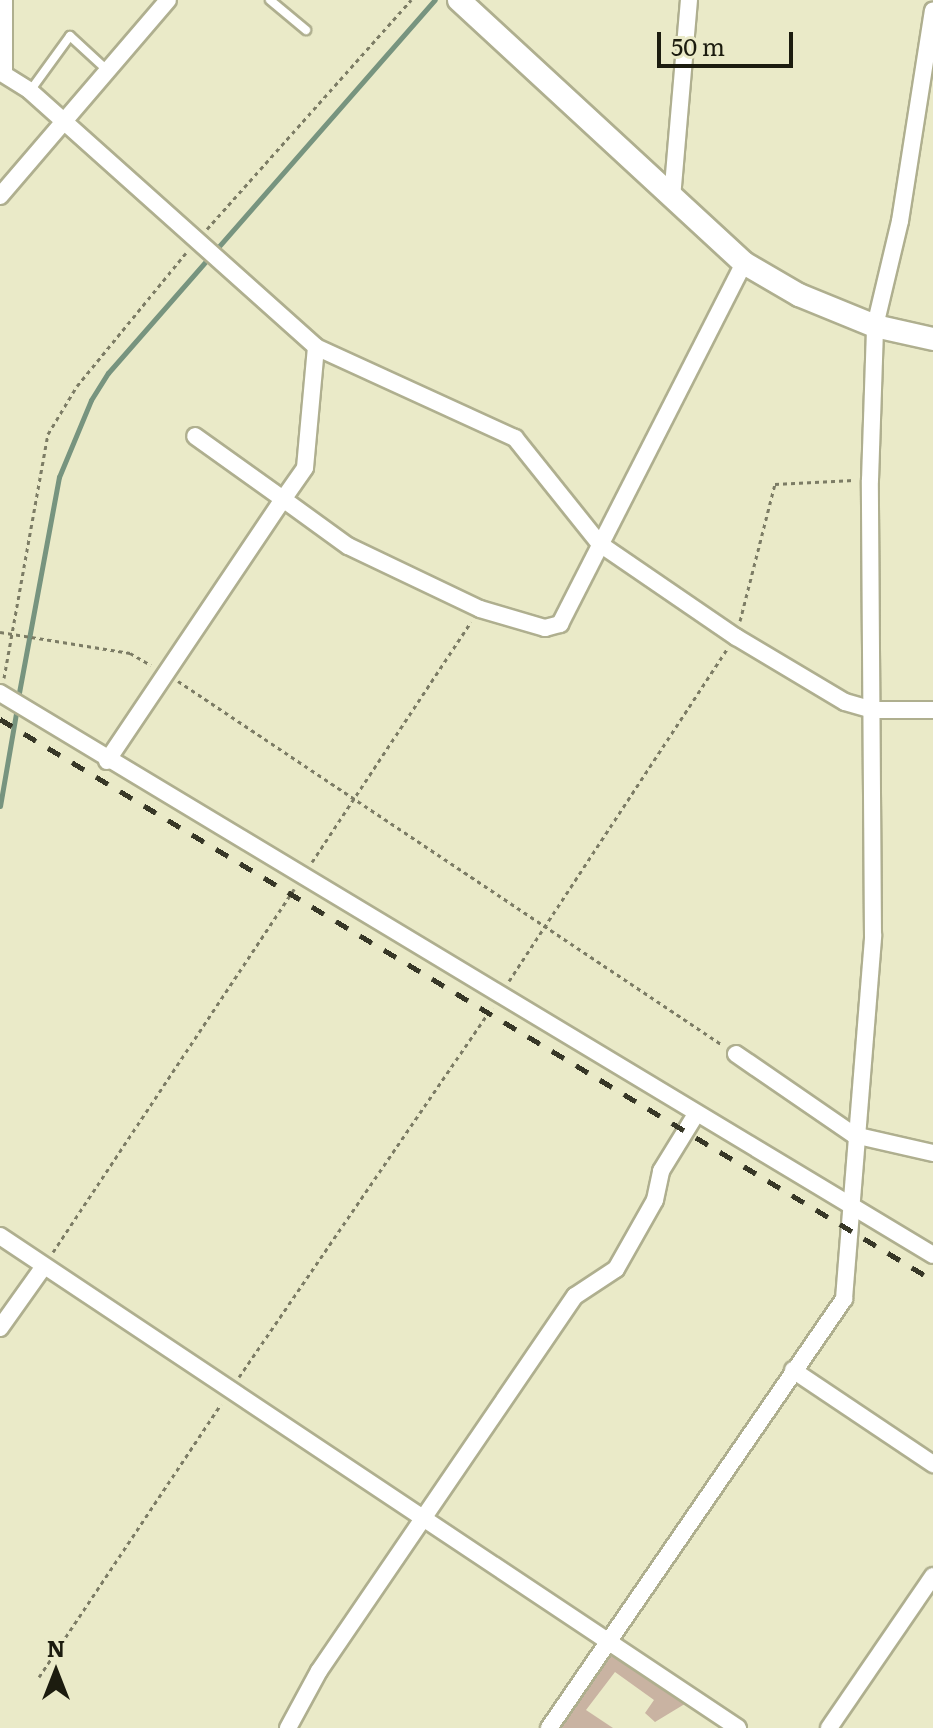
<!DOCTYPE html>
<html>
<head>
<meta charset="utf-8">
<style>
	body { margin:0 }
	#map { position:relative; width:933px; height:1728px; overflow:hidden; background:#eaeac8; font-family:Literata,serif }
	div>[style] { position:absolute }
	.green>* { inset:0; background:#c9b3a2 }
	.stream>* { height:5px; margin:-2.5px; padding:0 2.5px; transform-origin:2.5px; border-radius:2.5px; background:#77947f }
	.path>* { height:3px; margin-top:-1.5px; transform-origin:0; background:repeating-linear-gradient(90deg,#7c7c65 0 4px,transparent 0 8px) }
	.roads { filter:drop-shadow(2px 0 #afaf8f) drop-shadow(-2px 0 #afaf8f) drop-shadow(0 2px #afaf8f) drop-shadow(0 -2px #afaf8f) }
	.lane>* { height:8px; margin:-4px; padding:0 4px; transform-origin:4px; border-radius:4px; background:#fff }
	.street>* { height:16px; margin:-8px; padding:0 8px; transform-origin:8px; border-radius:8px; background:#fff }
	.secondary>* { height:22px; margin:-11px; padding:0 11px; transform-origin:11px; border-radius:11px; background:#fff }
	.rail>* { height:5px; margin-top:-2.5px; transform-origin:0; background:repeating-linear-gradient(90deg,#373727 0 14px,transparent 0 28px) }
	span { translate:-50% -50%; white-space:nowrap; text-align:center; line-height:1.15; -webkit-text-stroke:6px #eaeac8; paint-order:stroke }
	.north { position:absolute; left:16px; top:1632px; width:80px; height:80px; -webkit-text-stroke:6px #eaeac8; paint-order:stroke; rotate:0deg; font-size:22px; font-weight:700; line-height:32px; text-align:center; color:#1c1c0f }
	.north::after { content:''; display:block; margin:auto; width:28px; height:36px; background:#1c1c0f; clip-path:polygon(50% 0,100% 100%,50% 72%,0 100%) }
	.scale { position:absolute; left:657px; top:32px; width:136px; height:36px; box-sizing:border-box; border:4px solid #1c1c0f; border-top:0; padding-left:10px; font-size:24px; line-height:28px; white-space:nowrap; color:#1c1c0f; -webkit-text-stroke:6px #eaeac8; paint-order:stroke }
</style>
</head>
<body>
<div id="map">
	<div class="green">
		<div style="clip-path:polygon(608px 1648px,688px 1702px,655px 1722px,645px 1713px,654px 1700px,615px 1672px,586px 1710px,613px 1728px,555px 1728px)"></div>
	</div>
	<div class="stream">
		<div style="left:18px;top:698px;width:225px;rotate:-79.5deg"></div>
		<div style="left:59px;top:477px;width:83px;rotate:-67.4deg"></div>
		<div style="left:91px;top:400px;width:32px;rotate:-58deg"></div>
		<div style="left:108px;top:373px;width:496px;rotate:-48.8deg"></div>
		<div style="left:0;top:806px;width:99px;rotate:-80.2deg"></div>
	</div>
	<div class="path">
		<div style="left:207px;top:229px;width:307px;rotate:-48.3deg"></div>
		<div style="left:740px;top:621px;width:141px;rotate:-75.7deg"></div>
		<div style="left:775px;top:484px;width:79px;rotate:-2.9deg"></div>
		<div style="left:0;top:632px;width:132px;rotate:9.2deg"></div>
		<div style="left:130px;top:653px;width:24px;rotate:30deg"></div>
		<div style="left:4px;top:678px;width:248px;rotate:-79.8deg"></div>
		<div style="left:48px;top:434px;width:56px;rotate:-58.9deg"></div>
		<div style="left:77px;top:386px;width:172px;rotate:-50.7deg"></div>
		<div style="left:178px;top:681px;width:653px;rotate:33.76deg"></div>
		<div style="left:312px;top:862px;width:288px;rotate:-56.5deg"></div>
		<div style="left:509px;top:981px;width:397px;rotate:-56.7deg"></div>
		<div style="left:53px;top:1252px;width:436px;rotate:-56.4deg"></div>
		<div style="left:239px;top:1377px;width:448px;rotate:-55.6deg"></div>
		<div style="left:39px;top:1677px;width:328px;rotate:-56.3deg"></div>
	</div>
	<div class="roads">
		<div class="lane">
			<div style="left:270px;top:0;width:47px;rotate:39.8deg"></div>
			<div style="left:30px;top:91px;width:68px;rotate:-54deg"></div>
			<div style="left:70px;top:36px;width:50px;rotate:42.6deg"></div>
		</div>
		<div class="street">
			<div style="left:0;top:72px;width:36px;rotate:32deg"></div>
			<div style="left:30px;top:91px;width:384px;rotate:41.8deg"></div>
			<div style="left:316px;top:347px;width:121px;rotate:95.2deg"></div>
			<div style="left:305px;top:468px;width:38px;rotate:125deg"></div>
			<div style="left:283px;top:499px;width:80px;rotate:35.9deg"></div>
			<div style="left:348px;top:546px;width:146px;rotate:25.5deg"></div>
			<div style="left:480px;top:609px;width:68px;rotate:16.3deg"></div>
			<div style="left:545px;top:628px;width:16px;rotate:-15deg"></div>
			<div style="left:560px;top:624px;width:405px;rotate:-63deg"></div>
			<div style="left:4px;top:72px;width:72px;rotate:-90deg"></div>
			<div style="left:0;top:196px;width:258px;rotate:-49.4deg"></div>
			<div style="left:672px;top:198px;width:199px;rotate:-85.1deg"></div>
			<div style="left:316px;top:347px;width:219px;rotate:24.6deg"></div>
			<div style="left:515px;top:438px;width:136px;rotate:51.3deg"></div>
			<div style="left:600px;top:544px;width:165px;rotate:34.4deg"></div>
			<div style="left:736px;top:637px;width:127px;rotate:30.8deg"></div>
			<div style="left:845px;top:702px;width:29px;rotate:16deg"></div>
			<div style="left:873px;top:710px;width:60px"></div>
			<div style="left:0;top:693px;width:1089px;rotate:31.06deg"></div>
			<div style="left:107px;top:761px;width:316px;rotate:-56.1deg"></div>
			<div style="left:283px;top:499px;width:108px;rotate:-144.4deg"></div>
			<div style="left:736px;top:1054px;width:143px;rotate:34.5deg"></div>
			<div style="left:854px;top:1135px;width:81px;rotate:12.8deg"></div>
			<div style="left:0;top:1236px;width:887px;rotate:33.69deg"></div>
			<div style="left:0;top:1328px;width:76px;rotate:-54.6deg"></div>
			<div style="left:793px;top:1370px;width:169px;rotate:33.9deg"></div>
			<div style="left:288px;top:1728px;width:65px;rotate:-61.5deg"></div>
			<div style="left:319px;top:1671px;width:454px;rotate:-55.7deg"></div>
			<div style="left:575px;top:1296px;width:49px;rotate:-33.4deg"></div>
			<div style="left:616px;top:1269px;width:79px;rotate:-60.5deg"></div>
			<div style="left:655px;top:1200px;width:30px;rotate:-78deg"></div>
			<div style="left:661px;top:1171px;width:67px;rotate:-58.4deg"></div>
			<div style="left:549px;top:1728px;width:521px;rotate:-55.49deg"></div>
			<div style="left:844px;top:1299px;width:364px;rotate:-85.4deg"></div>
			<div style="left:873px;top:936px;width:456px;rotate:-90.4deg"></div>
			<div style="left:870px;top:480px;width:154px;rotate:-88.1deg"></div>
			<div style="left:875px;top:326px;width:108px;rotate:-76.6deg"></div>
			<div style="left:900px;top:221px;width:213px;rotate:-81.1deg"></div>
			<div style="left:829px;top:1728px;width:184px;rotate:-55.6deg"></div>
		</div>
		<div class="secondary">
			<div style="left:459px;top:0;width:388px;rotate:42.7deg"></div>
			<div style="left:744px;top:263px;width:64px;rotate:30.2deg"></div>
			<div style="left:799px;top:295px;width:82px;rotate:22.2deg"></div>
			<div style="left:875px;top:326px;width:59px;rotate:12.6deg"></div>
		</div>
	</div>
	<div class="rail">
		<div style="left:0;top:719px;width:1089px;rotate:31.02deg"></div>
	</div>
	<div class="north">N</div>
	<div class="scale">50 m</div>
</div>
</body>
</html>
